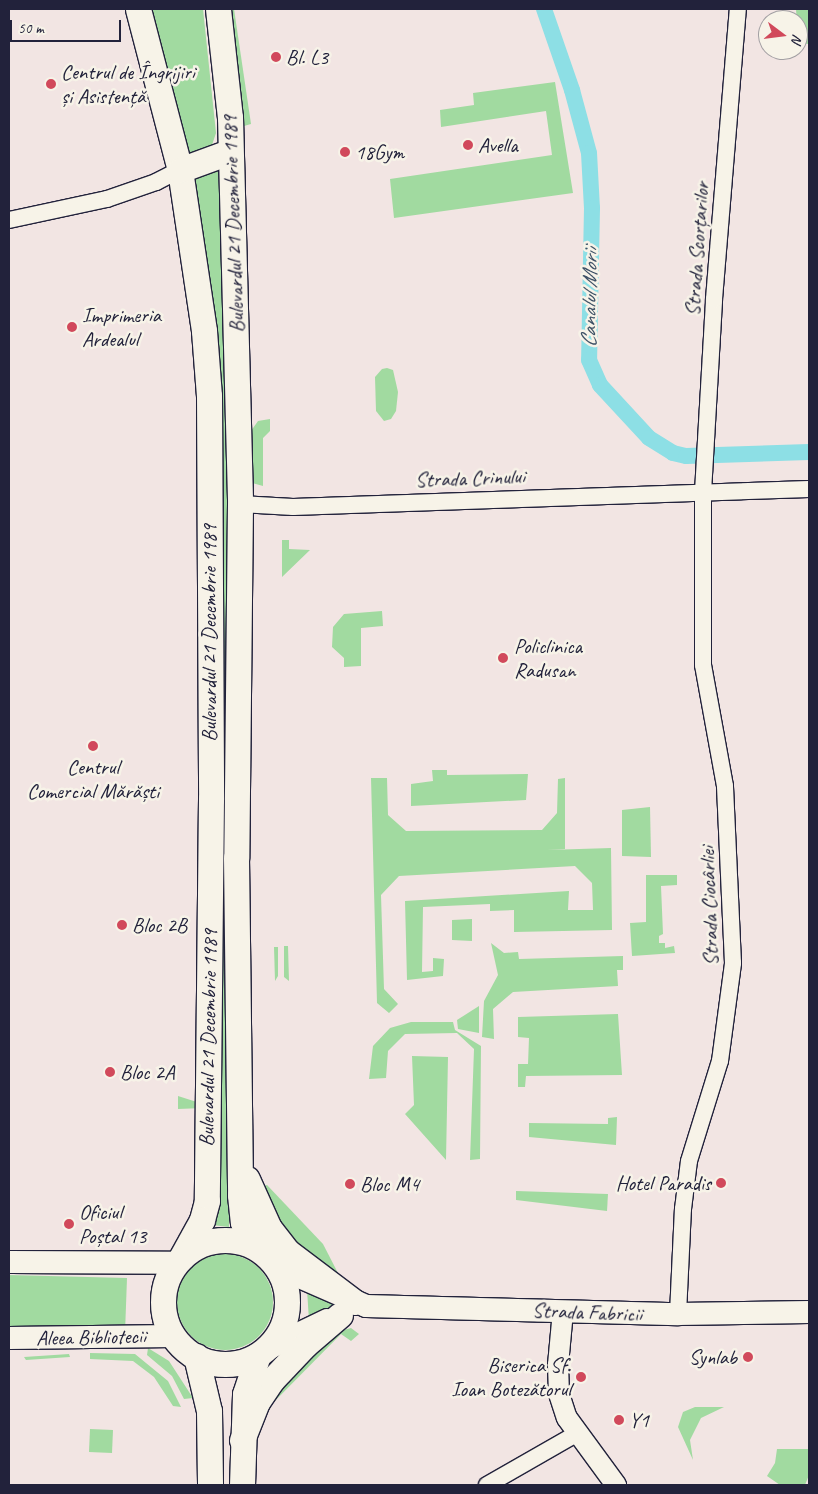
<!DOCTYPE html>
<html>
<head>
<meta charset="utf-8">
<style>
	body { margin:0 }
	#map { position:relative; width:818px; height:1494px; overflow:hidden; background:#f2e5e3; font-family:Caveat,sans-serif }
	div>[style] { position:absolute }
	.green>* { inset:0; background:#a1daa0 }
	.round { border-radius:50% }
	.canal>* { height:16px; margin:-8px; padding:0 8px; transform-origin:8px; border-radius:8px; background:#8ddfe5 }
	.roads { filter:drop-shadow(1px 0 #22223b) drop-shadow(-1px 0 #22223b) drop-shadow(0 1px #22223b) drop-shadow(0 -1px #22223b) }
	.minor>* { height:16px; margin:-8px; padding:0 8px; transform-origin:8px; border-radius:8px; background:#f7f3e8 }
	.tertiary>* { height:20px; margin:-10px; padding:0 10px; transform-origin:10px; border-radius:10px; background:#f7f3e8 }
	.secondary>* { height:22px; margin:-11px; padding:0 11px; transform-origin:11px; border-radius:11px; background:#f7f3e8 }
	.primary>* { height:25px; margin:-12.5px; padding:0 12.5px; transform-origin:12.5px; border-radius:12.5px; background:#f7f3e8 }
	.primary>.ring { margin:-12.5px; padding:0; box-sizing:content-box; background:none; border:25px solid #f7f3e8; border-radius:50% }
	.dots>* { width:14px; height:14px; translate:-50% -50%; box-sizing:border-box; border:2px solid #f7f3e8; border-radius:50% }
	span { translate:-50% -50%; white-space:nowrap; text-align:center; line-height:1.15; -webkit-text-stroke:5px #f7f3e8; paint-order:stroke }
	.poi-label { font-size:21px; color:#22223b }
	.left { translate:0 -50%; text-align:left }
	.right { translate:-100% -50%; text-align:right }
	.street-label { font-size:21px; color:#22223b }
	.water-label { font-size:22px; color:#3d5166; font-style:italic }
	.frame { position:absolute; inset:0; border:10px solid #22223b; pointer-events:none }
	.north { position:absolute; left:758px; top:10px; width:50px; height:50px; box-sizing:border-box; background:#f7f3e8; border:1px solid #a29fa3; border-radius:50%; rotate:105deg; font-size:14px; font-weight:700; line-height:20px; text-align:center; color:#22223b }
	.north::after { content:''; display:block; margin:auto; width:18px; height:22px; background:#d1495b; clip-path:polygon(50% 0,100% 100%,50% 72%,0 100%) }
	.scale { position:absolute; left:10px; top:20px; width:111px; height:22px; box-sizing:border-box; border:2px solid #22223b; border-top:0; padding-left:6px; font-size:15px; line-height:18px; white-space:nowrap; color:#22223b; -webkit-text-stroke:4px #f7f3e8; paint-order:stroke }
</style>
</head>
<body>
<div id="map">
	<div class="green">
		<div style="clip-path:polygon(151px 9px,203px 9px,216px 133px,211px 148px,188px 154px,158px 52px)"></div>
		<div style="clip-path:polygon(222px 9px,234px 9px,251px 124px,237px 128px)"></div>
		<div style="clip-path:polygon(796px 9px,809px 9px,809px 44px,798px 43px)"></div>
		<div style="clip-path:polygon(555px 82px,573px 193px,394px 218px,390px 179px,552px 155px,546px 111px,441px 127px,440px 110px,474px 105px,473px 93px)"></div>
		<div style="clip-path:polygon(225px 163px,229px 427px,229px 1227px,212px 1225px,215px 427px,190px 173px)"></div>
		<div style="clip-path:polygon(387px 368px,393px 370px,398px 392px,396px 411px,391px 419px,384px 421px,376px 411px,375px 377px,382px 369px)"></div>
		<div style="clip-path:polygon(270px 419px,270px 431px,263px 438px,263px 486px,252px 483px,249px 474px,251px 431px,258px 421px)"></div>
		<div style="clip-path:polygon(282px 540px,289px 540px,289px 549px,310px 550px,282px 577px)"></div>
		<div style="clip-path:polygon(382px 611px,383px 626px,361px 628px,361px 666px,344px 667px,344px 658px,332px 647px,333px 627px,344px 614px)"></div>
		<div style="clip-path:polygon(432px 770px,447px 770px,447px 775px,528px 774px,526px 800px,411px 806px,411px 784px,433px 781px)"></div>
		<div style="clip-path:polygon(371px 778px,387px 778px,388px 815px,406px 831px,542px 830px,557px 813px,558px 779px,565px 778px,565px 849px,547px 850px,611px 848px,612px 930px,514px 932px,514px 910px,490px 911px,490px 904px,423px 907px,422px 972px,433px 971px,433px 958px,444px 959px,443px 976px,407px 980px,405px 901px,569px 891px,568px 910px,593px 910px,592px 883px,575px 866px,399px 876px,381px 895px,384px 989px,398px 1004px,389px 1013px,377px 1003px)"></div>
		<div style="clip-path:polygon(650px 807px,651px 857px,622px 856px,622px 810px)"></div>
		<div style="clip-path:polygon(646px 875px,677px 875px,677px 885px,661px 886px,663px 934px,659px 936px,659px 943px,665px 943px,665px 948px,674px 946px,675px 953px,632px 956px,630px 923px,646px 922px)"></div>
		<div style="clip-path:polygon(472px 919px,472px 941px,452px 940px,452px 920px)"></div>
		<div style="clip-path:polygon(491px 943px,504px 953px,518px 952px,519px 959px,623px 956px,623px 970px,617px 970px,618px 986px,513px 992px,493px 1009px,494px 1039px,482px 1037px,484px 1001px,498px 975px)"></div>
		<div style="clip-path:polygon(284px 946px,288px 946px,289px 981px,284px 977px)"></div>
		<div style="clip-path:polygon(274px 947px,278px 947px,278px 976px,275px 981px)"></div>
		<div style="clip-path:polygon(479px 1006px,479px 1033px,458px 1029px,457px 1020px)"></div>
		<div style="clip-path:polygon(618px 1014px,622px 1075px,526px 1076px,525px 1087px,518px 1087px,518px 1064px,528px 1064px,529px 1038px,518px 1037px,518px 1017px)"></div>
		<div style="clip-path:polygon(411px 1022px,453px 1022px,455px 1030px,481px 1046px,480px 1159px,470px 1160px,474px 1049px,457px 1033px,405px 1034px,388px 1051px,386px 1078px,369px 1079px,373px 1046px,390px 1028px)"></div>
		<div style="clip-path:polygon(412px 1056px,448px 1057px,446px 1160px,405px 1114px,414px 1105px)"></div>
		<div style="clip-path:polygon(178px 1096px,203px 1104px,203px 1108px,178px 1109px)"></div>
		<div style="clip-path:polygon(617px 1117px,616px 1145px,529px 1137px,529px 1123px,608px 1124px,608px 1118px)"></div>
		<div style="clip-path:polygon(267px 1185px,323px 1244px,340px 1277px,282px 1231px,259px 1187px)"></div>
		<div style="clip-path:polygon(516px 1191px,608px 1194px,607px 1211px,516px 1200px)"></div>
		<div class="round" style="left:177px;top:1254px;width:96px;height:96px"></div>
		<div style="clip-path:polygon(9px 1275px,127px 1278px,125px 1333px,9px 1330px)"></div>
		<div style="clip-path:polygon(307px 1290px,342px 1307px,309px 1320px)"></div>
		<div style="clip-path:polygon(351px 1328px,359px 1334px,351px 1341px,341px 1334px,263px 1413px,267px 1400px,336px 1332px)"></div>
		<div style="clip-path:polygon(148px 1348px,169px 1361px,193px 1398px,184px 1399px,172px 1376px,147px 1355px)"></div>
		<div style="clip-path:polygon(90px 1353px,135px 1354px,168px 1381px,181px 1407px,173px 1406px,154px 1377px,133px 1361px,90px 1359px)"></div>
		<div style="clip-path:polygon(69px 1354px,70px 1357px,26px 1360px,24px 1357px)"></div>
		<div style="clip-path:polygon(695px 1407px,724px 1407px,701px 1418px,690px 1440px,693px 1460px,678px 1427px,683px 1412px)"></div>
		<div style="clip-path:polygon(90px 1429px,113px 1430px,112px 1453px,89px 1452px)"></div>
		<div style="clip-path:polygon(777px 1449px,809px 1449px,809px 1475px,805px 1485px,780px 1485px,767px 1476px,775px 1463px)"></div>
	</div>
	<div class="canal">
		<div style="left:544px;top:9px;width:86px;rotate:70.9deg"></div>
		<div style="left:572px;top:90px;width:65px;rotate:74.9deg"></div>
		<div style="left:589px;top:153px;width:55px;rotate:86.9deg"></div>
		<div style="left:592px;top:208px;width:152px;rotate:91.1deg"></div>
		<div style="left:589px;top:360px;width:27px;rotate:66deg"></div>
		<div style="left:600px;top:385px;width:72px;rotate:47.2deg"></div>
		<div style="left:649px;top:438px;width:28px;rotate:32deg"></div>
		<div style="left:673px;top:453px;width:13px;rotate:13deg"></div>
		<div style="left:686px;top:456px;width:123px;rotate:-1.9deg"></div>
	</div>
	<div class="roads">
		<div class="minor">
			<div style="left:9px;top:220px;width:100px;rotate:-12.1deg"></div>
			<div style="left:107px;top:199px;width:52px;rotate:-19.1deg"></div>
			<div style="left:156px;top:182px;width:27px;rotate:-27deg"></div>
			<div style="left:240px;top:504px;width:53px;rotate:3.2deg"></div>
			<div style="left:293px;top:507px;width:516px;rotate:-2deg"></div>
			<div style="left:678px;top:1314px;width:105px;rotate:-87.3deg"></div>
			<div style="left:683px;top:1209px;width:48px;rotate:-82.9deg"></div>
			<div style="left:689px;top:1161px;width:105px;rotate:-72.8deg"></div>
			<div style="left:720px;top:1061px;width:99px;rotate:-82.4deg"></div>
			<div style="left:733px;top:963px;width:177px;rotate:-92.6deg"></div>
			<div style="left:725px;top:786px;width:123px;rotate:-100.3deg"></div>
			<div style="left:703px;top:665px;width:173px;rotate:-90deg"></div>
			<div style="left:703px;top:492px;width:193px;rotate:-86.7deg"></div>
			<div style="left:714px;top:299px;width:291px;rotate:-85.3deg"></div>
			<div style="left:487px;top:1485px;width:103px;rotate:-29.8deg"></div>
		</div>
		<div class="tertiary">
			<div style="left:563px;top:1311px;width:54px;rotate:95.3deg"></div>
			<div style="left:558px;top:1365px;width:29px;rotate:88deg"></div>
			<div style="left:559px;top:1394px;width:25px;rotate:72deg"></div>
			<div style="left:567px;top:1418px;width:83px;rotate:53.8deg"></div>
		</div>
		<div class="secondary">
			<div style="left:268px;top:1256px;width:35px;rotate:35deg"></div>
			<div style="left:297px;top:1276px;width:75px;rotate:23.5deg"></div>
			<div style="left:366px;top:1306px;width:312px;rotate:1.5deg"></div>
			<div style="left:678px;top:1314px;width:131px;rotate:-0.9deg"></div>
			<div style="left:9px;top:1262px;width:167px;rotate:0.3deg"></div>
			<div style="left:9px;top:1338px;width:165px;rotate:-0.7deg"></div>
			<div style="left:263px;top:1351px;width:71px;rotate:-25.8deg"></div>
		</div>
		<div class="primary">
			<div style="left:138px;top:9px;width:166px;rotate:75.4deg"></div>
			<div style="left:180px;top:170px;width:163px;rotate:81.5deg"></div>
			<div style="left:204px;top:331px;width:65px;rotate:85.6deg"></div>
			<div style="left:209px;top:396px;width:403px;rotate:89.7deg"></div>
			<div style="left:211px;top:799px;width:402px;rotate:90.6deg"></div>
			<div style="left:207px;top:1201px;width:20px;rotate:105deg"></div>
			<div style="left:202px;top:1220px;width:43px;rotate:118.9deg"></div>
			<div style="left:218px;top:9px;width:109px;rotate:83.7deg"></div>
			<div style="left:230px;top:117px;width:387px;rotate:88.5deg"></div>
			<div style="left:240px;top:504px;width:354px;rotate:90.6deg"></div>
			<div style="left:236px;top:858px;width:337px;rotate:89.3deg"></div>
			<div style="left:240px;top:1195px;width:27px;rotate:84deg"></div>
			<div style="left:243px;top:1222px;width:28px;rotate:63deg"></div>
			<div style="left:180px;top:170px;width:52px;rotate:-20.2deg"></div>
			<div style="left:247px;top:1179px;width:54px;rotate:65.8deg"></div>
			<div style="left:269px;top:1228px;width:31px;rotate:52deg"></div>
			<div style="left:288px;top:1252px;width:83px;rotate:37.1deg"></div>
			<div class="ring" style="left:163px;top:1240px;width:99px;height:99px"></div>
			<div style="left:196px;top:1356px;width:57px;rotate:76.7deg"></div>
			<div style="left:209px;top:1411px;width:74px;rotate:89.2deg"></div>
			<div style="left:242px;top:1440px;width:41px;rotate:-68.5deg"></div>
			<div style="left:257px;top:1402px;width:25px;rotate:-56deg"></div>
			<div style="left:271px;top:1381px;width:50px;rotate:-46.6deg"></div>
			<div style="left:305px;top:1345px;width:46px;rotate:-40.6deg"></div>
			<div style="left:242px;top:1485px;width:91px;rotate:-88.1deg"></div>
			<div style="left:245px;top:1394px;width:41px;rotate:-71.6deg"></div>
		</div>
	</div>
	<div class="dots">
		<div style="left:276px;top:57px;background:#d1495b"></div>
		<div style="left:51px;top:84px;background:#d1495b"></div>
		<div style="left:468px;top:145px;background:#d1495b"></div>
		<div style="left:345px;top:152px;background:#d1495b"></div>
		<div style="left:72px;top:327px;background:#d1495b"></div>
		<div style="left:503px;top:658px;background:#d1495b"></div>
		<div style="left:93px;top:746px;background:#d1495b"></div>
		<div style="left:122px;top:925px;background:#d1495b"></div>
		<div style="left:110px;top:1072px;background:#d1495b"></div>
		<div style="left:721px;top:1183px;background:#d1495b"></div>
		<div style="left:350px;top:1184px;background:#d1495b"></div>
		<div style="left:69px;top:1224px;background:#d1495b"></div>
		<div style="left:748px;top:1357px;background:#d1495b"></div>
		<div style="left:581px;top:1377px;background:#d1495b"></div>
		<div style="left:619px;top:1420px;background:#d1495b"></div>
	</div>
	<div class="poi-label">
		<span class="left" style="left:286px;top:57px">Bl. L3</span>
		<span class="left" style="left:61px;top:84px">Centrul de Îngrijiri<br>și Asistență</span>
		<span class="left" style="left:478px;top:145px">Avella</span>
		<span class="left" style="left:355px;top:152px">18Gym</span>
		<span class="left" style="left:82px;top:327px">Imprimeria<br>Ardealul</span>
		<span class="left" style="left:514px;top:658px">Policlinica<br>Radusan</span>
		<span style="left:93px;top:779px">Centrul<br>Comercial Mărăști</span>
		<span class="left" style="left:132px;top:925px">Bloc 2B</span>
		<span class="left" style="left:120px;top:1072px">Bloc 2A</span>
		<span class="right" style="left:711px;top:1183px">Hotel Paradis</span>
		<span class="left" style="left:360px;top:1184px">Bloc M4</span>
		<span class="left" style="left:79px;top:1224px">Oficiul<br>Poștal 13</span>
		<span class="right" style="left:737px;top:1357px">Synlab</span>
		<span class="right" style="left:571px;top:1377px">Biserica Sf.<br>Ioan Botezătorul</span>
		<span class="left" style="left:629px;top:1420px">Y1</span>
	</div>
	<div class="street-label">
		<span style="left:233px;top:224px;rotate:-92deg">Bulevardul 21 Decembrie 1989</span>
		<span style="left:697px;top:249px;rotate:-86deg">Strada Scorțarilor</span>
		<span style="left:470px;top:478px;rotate:-2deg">Strada Crinului</span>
		<span style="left:209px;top:633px;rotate:-90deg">Bulevardul 21 Decembrie 1989</span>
		<span style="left:709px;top:906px;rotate:-92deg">Strada Ciocârliei</span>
		<span style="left:208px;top:1038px;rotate:-89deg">Bulevardul 21 Decembrie 1989</span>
		<span style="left:587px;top:1312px;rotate:2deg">Strada Fabricii</span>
		<span style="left:91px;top:1337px;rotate:-1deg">Aleea Bibliotecii</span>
	</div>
	<div class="water-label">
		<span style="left:590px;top:298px;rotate:-89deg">Canalul Morii</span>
	</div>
	<div class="frame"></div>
	<div class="north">N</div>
	<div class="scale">50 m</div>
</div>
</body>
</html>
